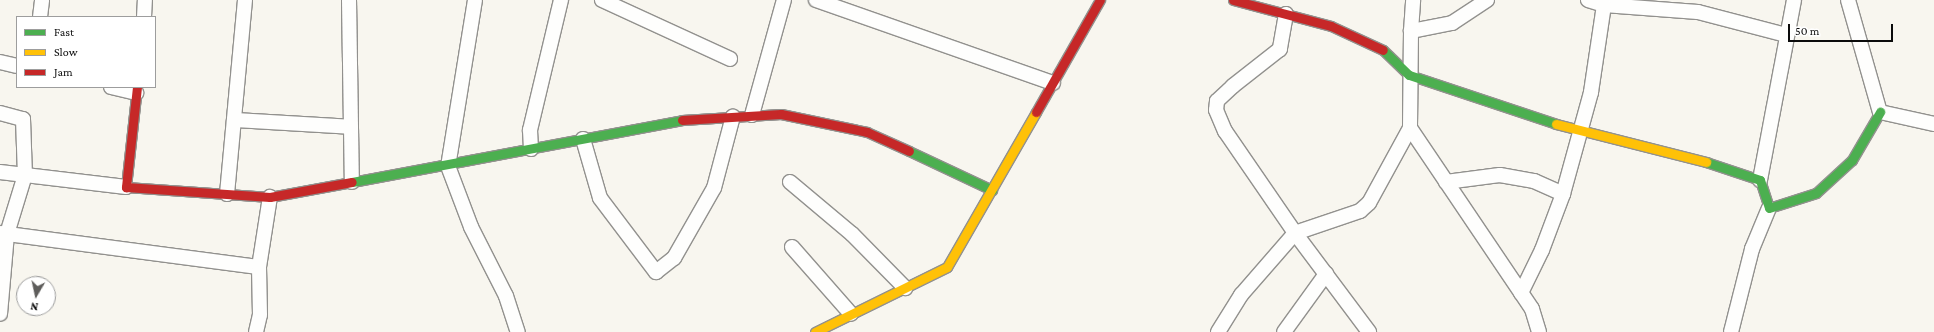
<!DOCTYPE html>
<html>
<head>
<meta charset="utf-8">
<style>
	body { margin:0 }
	#map { position:relative; width:1934px; height:332px; overflow:hidden; background:#f8f6ef; font-family:"Crimson Pro",serif }
	div>[style] { position:absolute }
	.roads { filter:drop-shadow(1px 0 #92918e) drop-shadow(-1px 0 #92918e) drop-shadow(0 1px #92918e) drop-shadow(0 -1px #92918e) }
	.street>* { height:14px; margin:-7px; padding:0 7px; transform-origin:7px; border-radius:7px; background:#fefefd }
	.fast>* { height:9px; margin:-4.5px; padding:0 4.5px; transform-origin:4.5px; border-radius:4.5px; background:#4caf50 }
	.slow>* { height:9px; margin:-4.5px; padding:0 4.5px; transform-origin:4.5px; border-radius:4.5px; background:#ffc107 }
	.jam>* { height:9px; margin:-4.5px; padding:0 4.5px; transform-origin:4.5px; border-radius:4.5px; background:#c62828 }
	span { translate:-50% -50%; white-space:nowrap; text-align:center; line-height:1.15; -webkit-text-stroke:4px #fff; paint-order:stroke }
	.legend { position:absolute; left:16px; top:16px; width:140px; height:72px; box-sizing:border-box; background:#fff; border:1px solid #9d9d9d; margin:0; padding:5px 7px; list-style:none; font-size:12px; color:#0b0b0b }
	.legend li { display:flex; align-items:center; gap:8px; height:20px }
	.legend b { width:20px; border:1px solid #9d9d9d }
	.north { position:absolute; left:16px; top:276px; width:40px; height:40px; box-sizing:border-box; background:#fff; border:1px solid #9d9d9d; border-radius:50%; rotate:189deg; font-size:11px; font-weight:700; line-height:16px; text-align:center; color:#0b0b0b }
	.north::after { content:''; display:block; margin:auto; width:14px; height:18px; background:#5e5d5b; clip-path:polygon(50% 0,100% 100%,50% 72%,0 100%) }
	.scale { position:absolute; left:1788px; top:24px; width:105px; height:18px; box-sizing:border-box; border:2px solid #0b0b0b; border-top:0; padding-left:5px; font-size:12px; line-height:14px; white-space:nowrap; color:#0b0b0b; -webkit-text-stroke:3px #fff; paint-order:stroke }
</style>
</head>
<body>
<div id="map">
	<div class="roads">
		<div class="street">
			<div style="left:349px;top:0;width:182px;rotate:89.1deg"></div>
			<div style="left:475px;top:0;width:168px;rotate:99.2deg"></div>
			<div style="left:448px;top:166px;width:65px;rotate:69.3deg"></div>
			<div style="left:471px;top:227px;width:77px;rotate:63.1deg"></div>
			<div style="left:506px;top:296px;width:38px;rotate:72deg"></div>
			<div style="left:602px;top:0;width:141px;rotate:24.7deg"></div>
			<div style="left:816px;top:0;width:251px;rotate:19.3deg"></div>
			<div style="left:1487px;top:0;width:42px;rotate:146.7deg"></div>
			<div style="left:1452px;top:23px;width:42px;rotate:169deg"></div>
			<div style="left:1411px;top:31px;width:97px;rotate:90.6deg"></div>
			<div style="left:1410px;top:128px;width:218px;rotate:56deg"></div>
			<div style="left:1532px;top:309px;width:24px;rotate:73deg"></div>
			<div style="left:1588px;top:0;width:17px;rotate:17deg"></div>
			<div style="left:1604px;top:5px;width:94px;rotate:4.3deg"></div>
			<div style="left:1698px;top:12px;width:91px;rotate:14.6deg"></div>
			<div style="left:1848px;top:0;width:116px;rotate:74.1deg"></div>
			<div style="left:1880px;top:112px;width:55px;rotate:12.5deg"></div>
			<div style="left:1286px;top:14px;width:36px;rotate:100deg"></div>
			<div style="left:1280px;top:49px;width:60px;rotate:141.8deg"></div>
			<div style="left:1233px;top:86px;width:22px;rotate:137deg"></div>
			<div style="left:1217px;top:101px;width:9px;rotate:96deg"></div>
			<div style="left:1216px;top:110px;width:23px;rotate:67deg"></div>
			<div style="left:1225px;top:131px;width:124px;rotate:55.5deg"></div>
			<div style="left:1295px;top:233px;width:124px;rotate:53.2deg"></div>
			<div style="left:40px;top:17px;width:17px;rotate:-83deg"></div>
			<div style="left:144px;top:17px;width:17px;rotate:-87deg"></div>
			<div style="left:1411px;top:31px;width:31px;rotate:-86deg"></div>
			<div style="left:0;top:62px;width:17px;rotate:13deg"></div>
			<div style="left:111px;top:87px;width:26px;rotate:13deg"></div>
			<div style="left:0;top:113px;width:24px;rotate:15deg"></div>
			<div style="left:23px;top:119px;width:56px;rotate:88deg"></div>
			<div style="left:25px;top:175px;width:62px;rotate:107deg"></div>
			<div style="left:7px;top:234px;width:80px;rotate:95deg"></div>
			<div style="left:752px;top:115px;width:119px;rotate:-74.5deg"></div>
			<div style="left:234px;top:120px;width:117px;rotate:3.4deg"></div>
			<div style="left:583px;top:139px;width:61px;rotate:73.9deg"></div>
			<div style="left:600px;top:198px;width:93px;rotate:52.9deg"></div>
			<div style="left:656px;top:272px;width:23px;rotate:-38deg"></div>
			<div style="left:674px;top:258px;width:81px;rotate:-60.3deg"></div>
			<div style="left:714px;top:188px;width:74px;rotate:-75.2deg"></div>
			<div style="left:531px;top:149px;width:19px;rotate:-93deg"></div>
			<div style="left:530px;top:130px;width:134px;rotate:-76.6deg"></div>
			<div style="left:0;top:172px;width:127px;rotate:6.8deg"></div>
			<div style="left:1760px;top:180px;width:183px;rotate:-79.3deg"></div>
			<div style="left:790px;top:182px;width:81px;rotate:40deg"></div>
			<div style="left:852px;top:234px;width:76px;rotate:45.5deg"></div>
			<div style="left:1446px;top:182px;width:54px;rotate:-7.4deg"></div>
			<div style="left:1500px;top:175px;width:35px;rotate:10deg"></div>
			<div style="left:1534px;top:181px;width:32px;rotate:24deg"></div>
			<div style="left:227px;top:194px;width:195px;rotate:-84.7deg"></div>
			<div style="left:0;top:233px;width:261px;rotate:7.5deg"></div>
			<div style="left:792px;top:247px;width:89px;rotate:48.6deg"></div>
			<div style="left:1521px;top:293px;width:48px;rotate:-64deg"></div>
			<div style="left:1542px;top:250px;width:60px;rotate:-69.4deg"></div>
			<div style="left:1563px;top:194px;width:106px;rotate:-74.6deg"></div>
			<div style="left:1591px;top:92px;width:88px;rotate:-81.5deg"></div>
			<div style="left:256px;top:332px;width:17px;rotate:-77deg"></div>
			<div style="left:260px;top:315px;width:48px;rotate:-91.2deg"></div>
			<div style="left:259px;top:267px;width:71px;rotate:-81.1deg"></div>
			<div style="left:1218px;top:332px;width:44px;rotate:-58.1deg"></div>
			<div style="left:1241px;top:295px;width:82px;rotate:-48.9deg"></div>
			<div style="left:1295px;top:233px;width:69px;rotate:-18.7deg"></div>
			<div style="left:1360px;top:211px;width:12px;rotate:-42deg"></div>
			<div style="left:1369px;top:203px;width:85px;rotate:-61.3deg"></div>
			<div style="left:1284px;top:332px;width:72px;rotate:-54.1deg"></div>
			<div style="left:1731px;top:332px;width:86px;rotate:-75.8deg"></div>
			<div style="left:1752px;top:249px;width:44px;rotate:-67.5deg"></div>
		</div>
		<div class="fast">
			<div style="left:1383px;top:50px;width:36px;rotate:44deg"></div>
			<div style="left:1409px;top:75px;width:155px;rotate:18.4deg"></div>
			<div style="left:909px;top:151px;width:92px;rotate:25.2deg"></div>
			<div style="left:1706px;top:162px;width:57px;rotate:18.4deg"></div>
			<div style="left:1760px;top:180px;width:29px;rotate:72deg"></div>
			<div style="left:1769px;top:208px;width:49px;rotate:-17.7deg"></div>
			<div style="left:1816px;top:193px;width:49px;rotate:-42.5deg"></div>
			<div style="left:1852px;top:160px;width:56px;rotate:-59.7deg"></div>
			<div style="left:352px;top:182px;width:336px;rotate:-10.6deg"></div>
		</div>
		<div class="slow">
			<div style="left:1556px;top:124px;width:155px;rotate:14.2deg"></div>
			<div style="left:815px;top:332px;width:147px;rotate:-26.2deg"></div>
			<div style="left:947px;top:267px;width:179px;rotate:-60.1deg"></div>
		</div>
		<div class="jam">
			<div style="left:1233px;top:0;width:101px;rotate:14.9deg"></div>
			<div style="left:1331px;top:26px;width:57px;rotate:24.8deg"></div>
			<div style="left:137px;top:87px;width:101px;rotate:96.3deg"></div>
			<div style="left:126px;top:187px;width:144px;rotate:4deg"></div>
			<div style="left:270px;top:197px;width:83px;rotate:-10.4deg"></div>
			<div style="left:1036px;top:112px;width:129px;rotate:-60.3deg"></div>
			<div style="left:682px;top:120px;width:99px;rotate:-3.5deg"></div>
			<div style="left:781px;top:114px;width:88px;rotate:11.8deg"></div>
			<div style="left:867px;top:132px;width:46px;rotate:24.3deg"></div>
		</div>
	</div>
	<ul class="legend">
	<li><b style="height:5px;background:#4caf50"></b>Fast</li>
	<li><b style="height:5px;background:#ffc107"></b>Slow</li>
	<li><b style="height:5px;background:#c62828"></b>Jam</li>
	</ul>
	<div class="north">N</div>
	<div class="scale">50 m</div>
</div>
</body>
</html>
